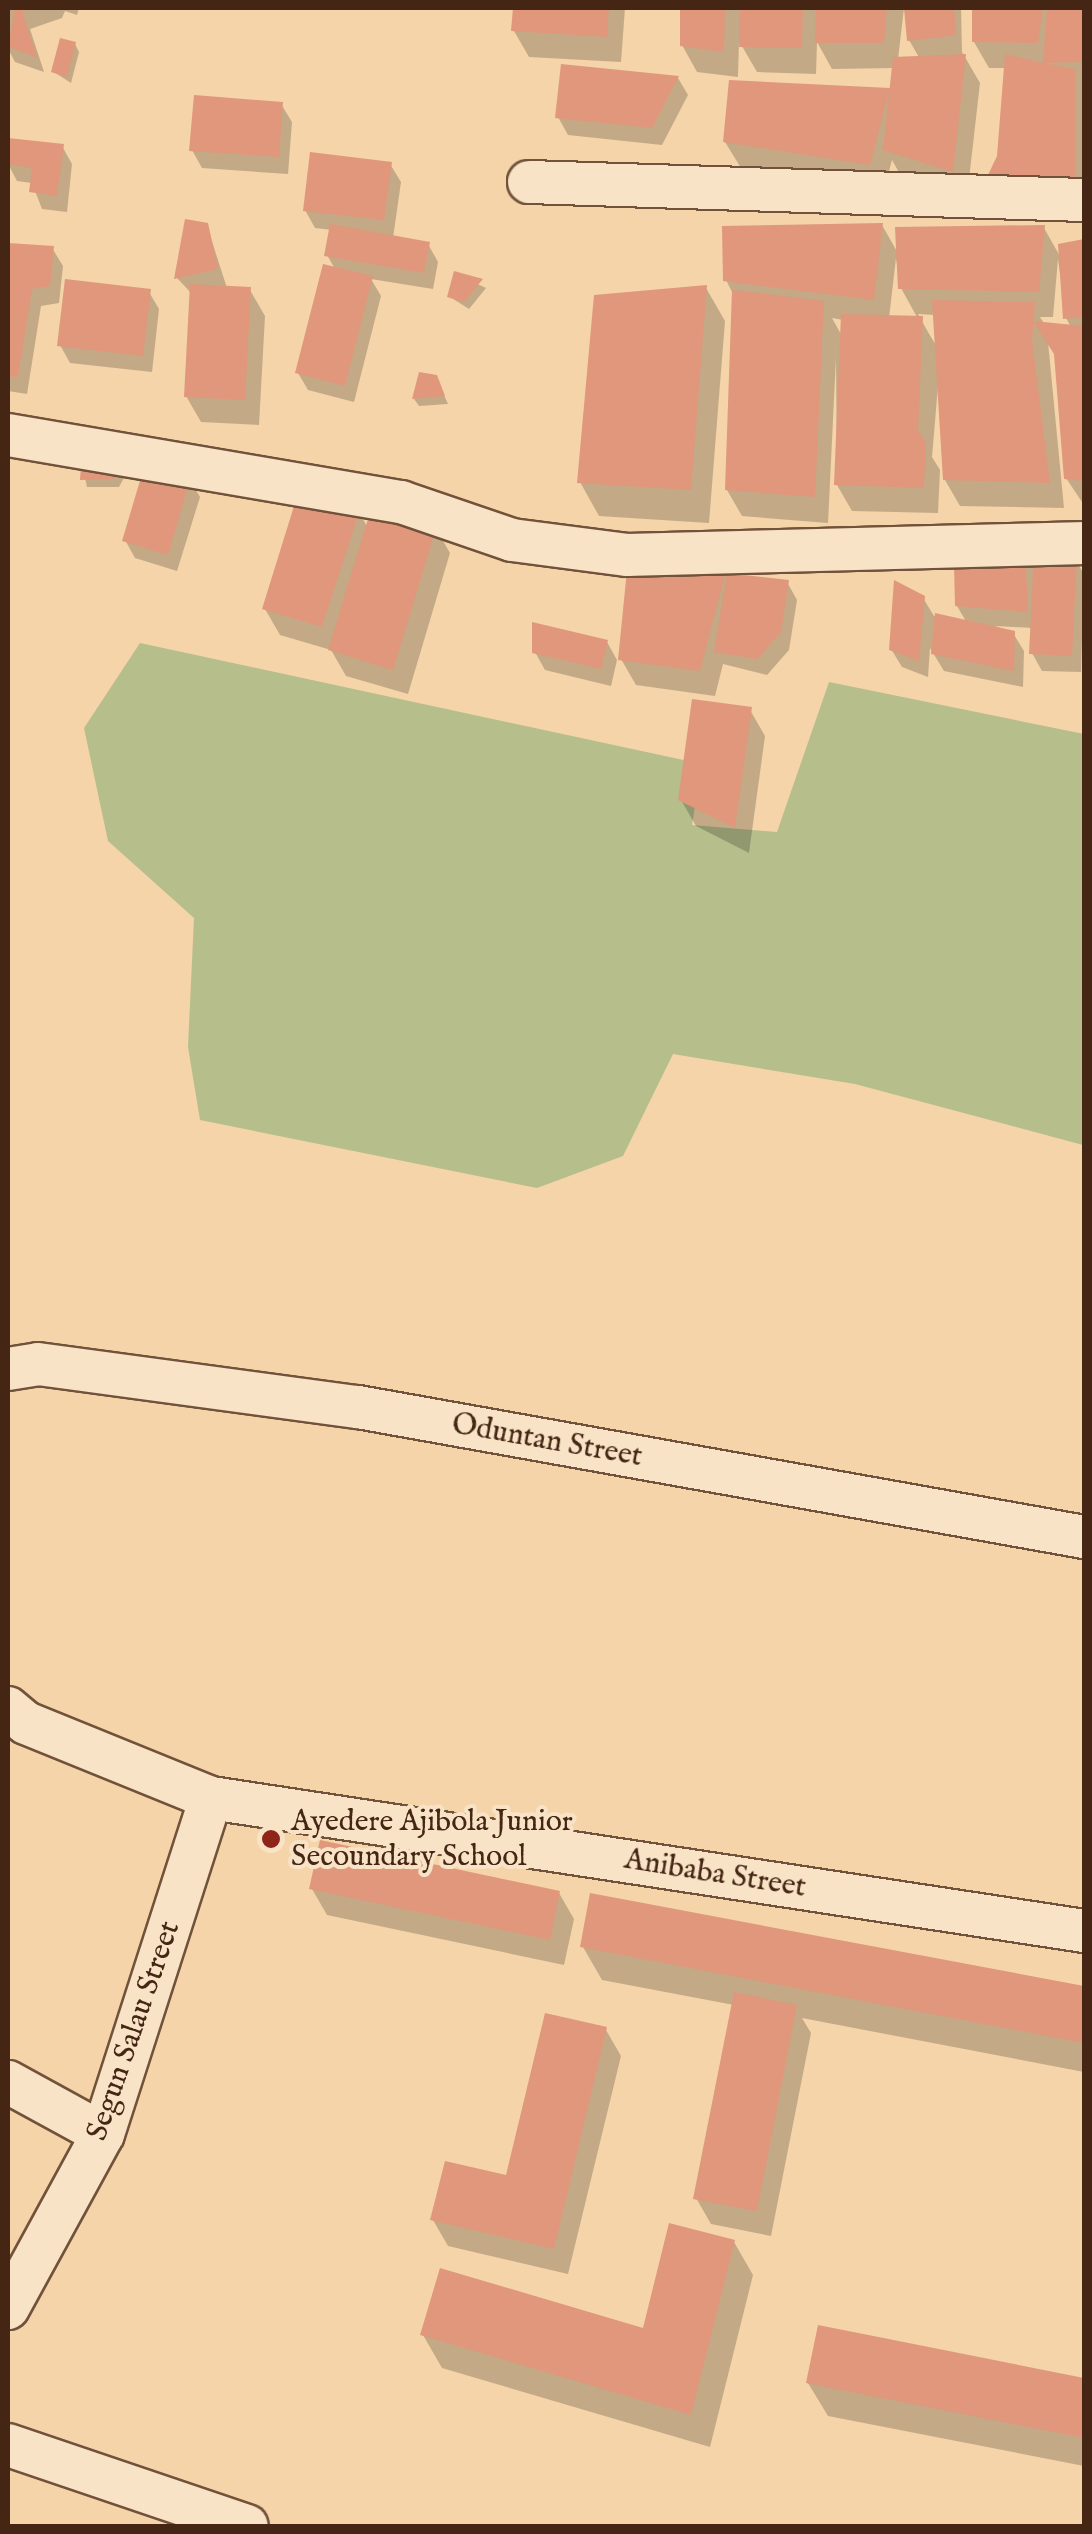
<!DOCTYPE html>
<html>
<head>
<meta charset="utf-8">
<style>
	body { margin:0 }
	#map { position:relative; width:1092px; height:2534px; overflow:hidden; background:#f4d4a8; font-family:"IM FELL English",serif }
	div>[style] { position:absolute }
	.green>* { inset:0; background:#b6be8b }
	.shadow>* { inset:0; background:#0003 }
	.building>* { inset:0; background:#e0977b }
	.roads { filter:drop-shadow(2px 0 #71523a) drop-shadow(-2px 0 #71523a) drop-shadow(0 2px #71523a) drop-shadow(0 -2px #71523a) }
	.street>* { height:42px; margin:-21px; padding:0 21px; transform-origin:21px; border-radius:21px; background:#f8e3c6 }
	.dots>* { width:28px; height:28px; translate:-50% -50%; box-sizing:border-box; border:5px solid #f8e3c6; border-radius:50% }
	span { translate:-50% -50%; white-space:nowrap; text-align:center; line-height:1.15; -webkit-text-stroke:8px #f8e3c6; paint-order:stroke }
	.street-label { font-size:30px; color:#452615 }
	.poi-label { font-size:30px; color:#452615 }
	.left { translate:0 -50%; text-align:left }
	.frame { position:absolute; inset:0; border:10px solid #452615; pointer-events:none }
</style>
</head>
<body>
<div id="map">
	<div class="green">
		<div style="clip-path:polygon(140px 643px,702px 764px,692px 825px,777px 832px,829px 682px,1084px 734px,1084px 1152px,1083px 1145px,855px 1084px,673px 1054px,623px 1156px,537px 1188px,200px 1120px,188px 1047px,194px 918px,108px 841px,84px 728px)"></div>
	</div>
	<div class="shadow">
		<div style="clip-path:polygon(8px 8px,79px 8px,77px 15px,65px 11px,62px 18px,30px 29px,44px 72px,15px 62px,8px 49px)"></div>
		<div style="clip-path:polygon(516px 8px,625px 8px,621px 62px,529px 57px,514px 31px)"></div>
		<div style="clip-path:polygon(683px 8px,904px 8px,898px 59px,920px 59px,909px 40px,907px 8px,961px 8px,962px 52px,980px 83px,967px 197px,901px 176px,892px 160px,884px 190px,741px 168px,725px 142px,732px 83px,892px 90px,894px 68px,832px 69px,817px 42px,816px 74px,757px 72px,739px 41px,738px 77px,697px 72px,682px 45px)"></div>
		<div style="clip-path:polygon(975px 8px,1084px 8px,1084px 206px,1006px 201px,991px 175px,999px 157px,1006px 68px,989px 68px,974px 42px)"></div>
		<div style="clip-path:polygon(75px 44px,79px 52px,71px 83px,54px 72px)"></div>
		<div style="clip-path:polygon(563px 67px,678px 78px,688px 95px,662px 145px,568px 135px,558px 117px)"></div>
		<div style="clip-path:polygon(281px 104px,292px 122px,288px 174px,202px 168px,192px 150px)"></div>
		<div style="clip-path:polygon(10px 140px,62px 146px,72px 164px,67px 212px,42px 209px,32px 183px,17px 181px,8px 164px)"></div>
		<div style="clip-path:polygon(390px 164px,401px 182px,393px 238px,428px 244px,438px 262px,433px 289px,371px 279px,381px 296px,354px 402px,308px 390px,298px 373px,335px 269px,327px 255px,332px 230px,315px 228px,305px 210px)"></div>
		<div style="clip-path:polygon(evenodd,882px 225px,899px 255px,1044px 228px,1061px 258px,1060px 246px,1084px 241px,1084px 505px,1066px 478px,1063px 363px,1048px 342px,1064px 508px,960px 506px,945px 480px,939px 374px,932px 457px,940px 470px,938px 513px,852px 511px,837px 485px,836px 358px,828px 523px,742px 516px,727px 490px,734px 296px,726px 280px,882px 225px,896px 258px,901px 288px,918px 319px,889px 318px,896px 258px,882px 225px,1058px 259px,1066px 318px,1071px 327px,1045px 325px,1040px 317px,1053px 317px,1058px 259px,882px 225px,918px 314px,935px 315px,937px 347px,928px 332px,918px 314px,882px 225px,832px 318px,843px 320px,842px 336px,832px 318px)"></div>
		<div style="clip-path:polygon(207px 226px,227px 288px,250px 290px,265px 316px,259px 425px,201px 422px,186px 396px,192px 294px,177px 278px)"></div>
		<div style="clip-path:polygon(8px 245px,52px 248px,63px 266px,59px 303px,41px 306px,27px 394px,8px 391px)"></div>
		<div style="clip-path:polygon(456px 274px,486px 288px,469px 309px,450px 297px)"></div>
		<div style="clip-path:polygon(706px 288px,725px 321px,709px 523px,599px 516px,580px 482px)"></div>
		<div style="clip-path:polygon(149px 292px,159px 309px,152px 372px,70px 363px,60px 345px)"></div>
		<div style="clip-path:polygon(440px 386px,448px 404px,419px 406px,414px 399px)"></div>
		<div style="clip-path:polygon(83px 469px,125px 476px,119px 487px,87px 487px)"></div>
		<div style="clip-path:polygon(190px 480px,200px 497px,177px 571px,135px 558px,125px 540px)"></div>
		<div style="clip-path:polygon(358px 511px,368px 528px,435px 527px,450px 553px,408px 694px,346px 676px,331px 650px,280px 635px,265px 609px)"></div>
		<div style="clip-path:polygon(1024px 551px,1036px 572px,1075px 559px,1084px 574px,1081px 672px,1042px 671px,1032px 653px,1033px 628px,995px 626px,1013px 633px,1024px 651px,1023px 687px,944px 671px,930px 648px,928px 677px,902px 667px,891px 649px,923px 598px,934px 616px,967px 623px,957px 606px)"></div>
		<div style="clip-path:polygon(725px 574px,787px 582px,797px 600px,789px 650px,767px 675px,723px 664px,715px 696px,636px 685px,621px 659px)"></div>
		<div style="clip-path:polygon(607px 642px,617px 660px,611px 686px,545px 670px,535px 652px)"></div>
		<div style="clip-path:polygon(750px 710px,765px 736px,749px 853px,696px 826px,681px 800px)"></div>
		<div style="clip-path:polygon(312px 1889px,559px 1893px,574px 1919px,564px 1965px,327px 1915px)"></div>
		<div style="clip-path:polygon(592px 1896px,1084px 1988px,1084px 2072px,802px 2018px,811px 2033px,771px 2236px,711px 2224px,696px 2198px,734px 2005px,602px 1980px,583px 1947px)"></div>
		<div style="clip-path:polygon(606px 2030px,621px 2056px,568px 2274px,448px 2246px,433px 2220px,508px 2178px)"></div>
		<div style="clip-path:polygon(734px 2242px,753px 2275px,710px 2447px,442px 2368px,423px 2335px,645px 2331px)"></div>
		<div style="clip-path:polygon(820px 2328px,1084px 2380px,1084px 2466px,828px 2416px,808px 2383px)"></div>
	</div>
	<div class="building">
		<div style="clip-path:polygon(15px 8px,30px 8px,22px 11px,37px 57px,8px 47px)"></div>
		<div style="clip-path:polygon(513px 8px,609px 8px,607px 37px,511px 31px)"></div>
		<div style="clip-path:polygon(680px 8px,725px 8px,724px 52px,680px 46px)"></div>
		<div style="clip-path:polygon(740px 8px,803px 8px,802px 48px,739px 47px)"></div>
		<div style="clip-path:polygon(816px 8px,887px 8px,884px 43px,815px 43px)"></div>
		<div style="clip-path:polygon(904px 8px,954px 8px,956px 35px,907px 41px)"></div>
		<div style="clip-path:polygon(972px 8px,1043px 8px,1038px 43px,972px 42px)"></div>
		<div style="clip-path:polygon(1047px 8px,1084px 8px,1084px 62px,1043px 63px,1075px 69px,1075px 181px,988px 175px,997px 156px,1005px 54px,1043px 63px)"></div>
		<div style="clip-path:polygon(60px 38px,76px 42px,67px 77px,51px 72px)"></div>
		<div style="clip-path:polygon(966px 54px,953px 172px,883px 150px,893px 57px)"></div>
		<div style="clip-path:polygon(561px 64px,679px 76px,652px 128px,555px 118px)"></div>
		<div style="clip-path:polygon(729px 80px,890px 88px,870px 165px,723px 142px)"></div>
		<div style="clip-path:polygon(194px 95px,283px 102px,279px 157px,189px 151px)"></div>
		<div style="clip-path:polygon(8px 138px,64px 144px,57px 196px,29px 192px,32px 168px,8px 164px)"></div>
		<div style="clip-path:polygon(310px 152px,392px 162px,384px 220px,303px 211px)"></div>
		<div style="clip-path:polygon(185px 219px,208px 223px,218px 269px,174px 279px)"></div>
		<div style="clip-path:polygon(883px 223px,874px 300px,723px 281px,722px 226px)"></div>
		<div style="clip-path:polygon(330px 224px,430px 242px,424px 273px,324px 256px)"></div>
		<div style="clip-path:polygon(1045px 225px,1039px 292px,898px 289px,895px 227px)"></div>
		<div style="clip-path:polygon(1084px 239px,1084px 317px,1063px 319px,1058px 244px)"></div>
		<div style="clip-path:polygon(8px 243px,54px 246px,50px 286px,32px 289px,18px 377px,8px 376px)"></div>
		<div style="clip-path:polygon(323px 264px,373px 276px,345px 386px,295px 373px)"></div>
		<div style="clip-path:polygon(454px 271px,483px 279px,464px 302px,447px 297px)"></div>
		<div style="clip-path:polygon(65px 279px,151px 289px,143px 356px,57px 346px)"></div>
		<div style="clip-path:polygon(190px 284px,251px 287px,245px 400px,184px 397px)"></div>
		<div style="clip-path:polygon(707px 285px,691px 490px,577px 483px,594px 295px)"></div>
		<div style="clip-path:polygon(732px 290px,824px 301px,815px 497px,725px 490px)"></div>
		<div style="clip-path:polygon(932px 300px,1035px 302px,1032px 340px,1050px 483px,943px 480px)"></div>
		<div style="clip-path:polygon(841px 314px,923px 316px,918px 430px,926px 442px,924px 488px,834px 485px)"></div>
		<div style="clip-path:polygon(1033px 321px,1084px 326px,1084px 481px,1064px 479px,1054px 354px)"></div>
		<div style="clip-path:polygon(419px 372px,437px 375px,445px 396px,412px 399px)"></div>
		<div style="clip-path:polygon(145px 464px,191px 477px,168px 555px,122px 541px)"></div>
		<div style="clip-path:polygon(122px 466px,114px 479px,80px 480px,81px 467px)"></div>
		<div style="clip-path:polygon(299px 490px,360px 509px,322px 627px,262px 609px)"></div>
		<div style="clip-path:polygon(372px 506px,437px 525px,393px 670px,328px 650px)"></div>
		<div style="clip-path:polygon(1025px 548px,1028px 612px,955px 606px,954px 564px)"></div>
		<div style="clip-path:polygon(1034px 554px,1077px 556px,1072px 656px,1029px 654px)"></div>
		<div style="clip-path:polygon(628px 560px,726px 571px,700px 671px,618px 660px)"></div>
		<div style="clip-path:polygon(727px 573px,789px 580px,781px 632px,757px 659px,714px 652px)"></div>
		<div style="clip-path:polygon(894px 580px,925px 596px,919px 661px,889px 650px)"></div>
		<div style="clip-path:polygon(935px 613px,1015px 631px,1014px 671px,931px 654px)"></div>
		<div style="clip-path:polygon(532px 622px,608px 640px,601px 669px,532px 653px)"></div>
		<div style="clip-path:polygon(692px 699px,752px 707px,735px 828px,678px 800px)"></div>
		<div style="clip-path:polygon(320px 1840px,560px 1891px,550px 1940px,309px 1889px)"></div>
		<div style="clip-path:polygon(590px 1893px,1084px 1986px,1084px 2043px,580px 1947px)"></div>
		<div style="clip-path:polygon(734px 1992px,797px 2005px,757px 2211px,693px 2199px)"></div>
		<div style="clip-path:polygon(545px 2013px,607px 2027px,554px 2249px,430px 2220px,445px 2161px,506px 2175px)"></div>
		<div style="clip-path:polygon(669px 2223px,735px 2240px,691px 2415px,420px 2335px,440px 2268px,643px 2328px)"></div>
		<div style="clip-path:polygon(818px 2325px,1084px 2378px,1084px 2438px,806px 2383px)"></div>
	</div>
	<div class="roads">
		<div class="street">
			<div style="left:529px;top:182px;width:555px;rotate:1.86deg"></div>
			<div style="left:8px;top:435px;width:399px;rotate:9.7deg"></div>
			<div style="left:401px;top:502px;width:117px;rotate:18.9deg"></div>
			<div style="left:512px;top:540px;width:117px;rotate:7.4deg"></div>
			<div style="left:628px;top:555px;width:456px;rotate:-1.5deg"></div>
			<div style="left:8px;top:1369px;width:30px;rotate:-9deg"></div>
			<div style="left:38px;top:1364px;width:323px;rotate:7.7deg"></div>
			<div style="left:358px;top:1407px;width:738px;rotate:10.15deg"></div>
			<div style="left:8px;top:1708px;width:23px;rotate:40deg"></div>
			<div style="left:26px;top:1723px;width:200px;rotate:22.1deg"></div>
			<div style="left:211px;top:1798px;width:883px;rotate:8.66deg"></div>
			<div style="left:8px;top:2082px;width:108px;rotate:28.7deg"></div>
			<div style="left:8px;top:2308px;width:198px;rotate:-61.4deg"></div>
			<div style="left:103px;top:2134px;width:353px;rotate:-72.2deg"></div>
			<div style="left:8px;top:2445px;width:252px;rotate:18.7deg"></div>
		</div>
	</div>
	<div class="dots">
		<div style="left:271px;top:1839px;background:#8f2418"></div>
	</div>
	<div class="street-label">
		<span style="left:547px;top:1441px;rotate:10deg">Oduntan Street</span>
		<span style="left:715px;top:1874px;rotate:9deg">Anibaba Street</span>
		<span style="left:134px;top:2031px;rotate:-71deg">Segun Salau Street</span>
	</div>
	<div class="poi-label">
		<span class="left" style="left:291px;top:1839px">Ayedere Ajibola Junior<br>Secoundary School</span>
	</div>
	<div class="frame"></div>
</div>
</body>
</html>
